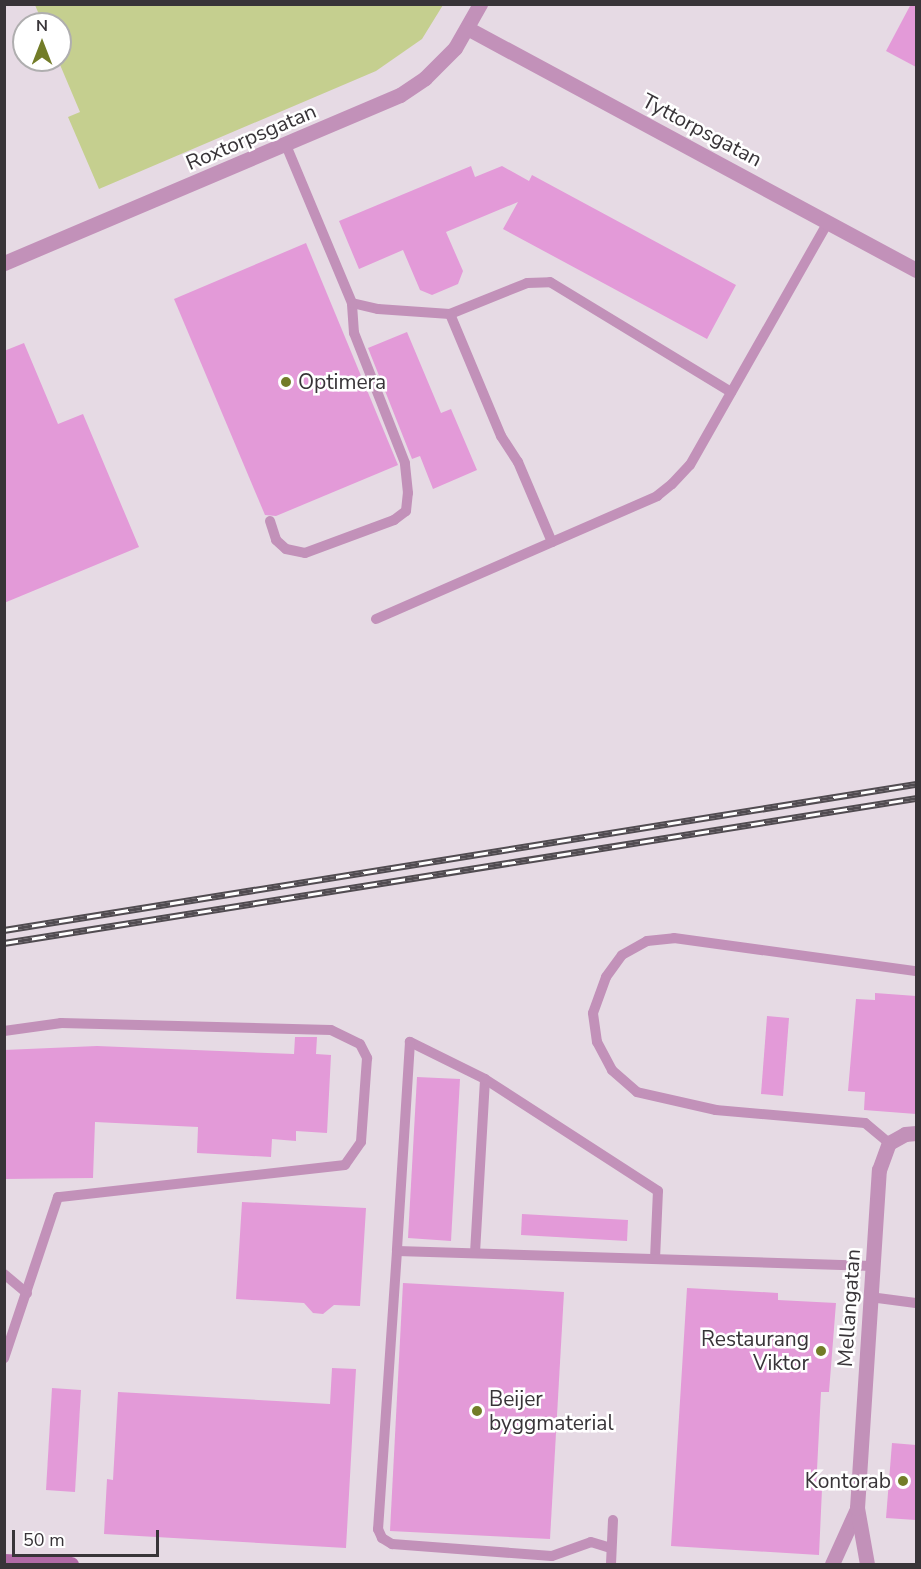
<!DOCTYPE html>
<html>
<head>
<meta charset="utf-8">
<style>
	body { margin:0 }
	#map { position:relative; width:921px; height:1569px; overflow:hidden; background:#e6dae4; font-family:"Nunito Sans",sans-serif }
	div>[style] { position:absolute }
	.green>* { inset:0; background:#c5cf8f }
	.building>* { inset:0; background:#e39ad8 }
	.lane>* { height:10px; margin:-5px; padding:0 5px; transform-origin:5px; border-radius:5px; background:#c291b9 }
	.street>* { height:15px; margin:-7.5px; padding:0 7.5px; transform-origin:7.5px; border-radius:7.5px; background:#c291b9 }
	.secondary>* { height:15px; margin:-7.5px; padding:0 7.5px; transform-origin:7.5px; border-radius:7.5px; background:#b16aa6 }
	.rail>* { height:7px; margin-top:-3.5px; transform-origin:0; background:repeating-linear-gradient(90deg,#fff 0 14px,#514c51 0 28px); box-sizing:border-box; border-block:2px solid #514c51 }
	.dots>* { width:16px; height:16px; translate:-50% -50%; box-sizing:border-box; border:3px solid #fff; border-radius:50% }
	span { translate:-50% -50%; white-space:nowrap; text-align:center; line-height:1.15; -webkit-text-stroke:5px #fff; paint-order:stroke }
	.street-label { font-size:21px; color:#383438 }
	.poi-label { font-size:21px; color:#383438 }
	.left { translate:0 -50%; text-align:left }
	.right { translate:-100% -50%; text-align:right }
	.frame { position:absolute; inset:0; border:6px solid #383438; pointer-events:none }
	.north { position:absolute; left:12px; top:12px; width:60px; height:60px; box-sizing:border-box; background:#fff; border:2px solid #afaeaf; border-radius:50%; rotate:0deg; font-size:16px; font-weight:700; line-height:24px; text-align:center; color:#383438 }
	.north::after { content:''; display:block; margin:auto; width:21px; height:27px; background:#727c28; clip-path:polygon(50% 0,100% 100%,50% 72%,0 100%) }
	.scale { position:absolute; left:12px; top:1530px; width:147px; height:27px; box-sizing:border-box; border:3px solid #383438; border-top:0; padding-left:8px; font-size:18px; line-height:21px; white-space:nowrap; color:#383438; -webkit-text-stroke:4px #fff; paint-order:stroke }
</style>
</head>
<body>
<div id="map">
	<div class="green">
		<div style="clip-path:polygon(35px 5px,443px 5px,422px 39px,376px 71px,99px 189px,68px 117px,80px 112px,58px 60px,60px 24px,43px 24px)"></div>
	</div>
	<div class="building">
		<div style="clip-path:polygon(911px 4px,916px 4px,916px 67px,886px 51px)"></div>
		<div style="clip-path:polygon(471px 166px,475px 177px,502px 166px,529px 181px,532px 175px,736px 285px,707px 339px,503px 229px,518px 202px,446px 232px,463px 271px,458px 284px,432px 295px,420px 290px,403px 250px,359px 269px,339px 221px)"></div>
		<div style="clip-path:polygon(306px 243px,398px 465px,276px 516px,265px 515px,174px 299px)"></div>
		<div style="clip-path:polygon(407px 332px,441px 413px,451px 409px,477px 470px,433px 489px,420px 456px,412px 459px,368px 348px)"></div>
		<div style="clip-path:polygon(24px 343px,58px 424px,83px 414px,139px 547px,4px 603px,4px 351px)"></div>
		<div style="clip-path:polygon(875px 993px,916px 996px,916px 1114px,864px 1110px,865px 1092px,848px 1091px,856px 999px,875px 1000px)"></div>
		<div style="clip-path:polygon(767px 1016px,789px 1018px,783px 1096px,761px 1094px)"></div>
		<div style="clip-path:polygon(295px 1037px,317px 1037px,316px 1054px,331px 1055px,327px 1133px,296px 1131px,296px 1141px,272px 1139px,271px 1157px,197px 1153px,198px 1127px,95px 1122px,93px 1178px,4px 1179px,4px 1050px,97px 1046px,294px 1054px)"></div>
		<div style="clip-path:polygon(417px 1077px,460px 1079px,451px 1241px,408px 1238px)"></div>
		<div style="clip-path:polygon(242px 1202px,366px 1208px,360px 1306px,334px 1305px,323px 1314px,313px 1313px,304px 1303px,236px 1299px)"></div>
		<div style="clip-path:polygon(522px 1214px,628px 1220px,627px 1241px,521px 1235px)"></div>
		<div style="clip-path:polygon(403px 1283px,564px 1292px,550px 1539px,390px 1531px)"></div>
		<div style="clip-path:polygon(687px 1288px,778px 1293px,778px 1300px,836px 1303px,829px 1392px,821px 1392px,816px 1489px,822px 1489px,819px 1555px,671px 1546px)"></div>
		<div style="clip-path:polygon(332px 1368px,356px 1369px,346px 1548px,104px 1534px,107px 1479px,113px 1480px,118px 1392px,330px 1404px)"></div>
		<div style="clip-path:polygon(52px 1388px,81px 1390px,75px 1492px,46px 1490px)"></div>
		<div style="clip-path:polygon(892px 1443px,916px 1445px,916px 1520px,886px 1518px)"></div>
	</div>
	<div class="lane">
		<div style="left:352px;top:303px;width:27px;rotate:13deg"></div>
		<div style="left:378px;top:309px;width:72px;rotate:4deg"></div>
		<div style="left:450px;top:314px;width:83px;rotate:-21.9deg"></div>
		<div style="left:527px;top:283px;width:23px;rotate:-2deg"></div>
		<div style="left:550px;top:282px;width:212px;rotate:31.3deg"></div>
		<div style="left:450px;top:314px;width:132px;rotate:67.3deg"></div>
		<div style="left:501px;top:436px;width:31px;rotate:57deg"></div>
		<div style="left:518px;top:462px;width:87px;rotate:67deg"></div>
		<div style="left:270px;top:521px;width:20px;rotate:72deg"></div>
		<div style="left:276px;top:540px;width:13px;rotate:42deg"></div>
		<div style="left:286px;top:549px;width:19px;rotate:12deg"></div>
		<div style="left:305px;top:553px;width:95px;rotate:-20.3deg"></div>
		<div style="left:394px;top:520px;width:15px;rotate:-37deg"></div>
		<div style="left:406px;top:511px;width:18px;rotate:-84deg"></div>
		<div style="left:408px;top:493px;width:30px;rotate:-96deg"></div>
		<div style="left:405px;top:463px;width:140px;rotate:-111.4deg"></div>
		<div style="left:354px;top:333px;width:30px;rotate:-94deg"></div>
		<div style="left:352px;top:303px;width:171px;rotate:-112.7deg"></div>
		<div style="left:376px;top:619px;width:307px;rotate:-23.6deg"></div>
		<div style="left:657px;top:496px;width:19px;rotate:-39deg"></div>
		<div style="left:672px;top:484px;width:26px;rotate:-47deg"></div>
		<div style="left:690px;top:465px;width:279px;rotate:-60.4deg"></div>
		<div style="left:4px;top:1031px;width:58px;rotate:-8deg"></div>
		<div style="left:61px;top:1023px;width:270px;rotate:1.5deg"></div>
		<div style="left:331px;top:1030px;width:32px;rotate:26deg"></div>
		<div style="left:360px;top:1044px;width:16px;rotate:63deg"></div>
		<div style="left:367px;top:1058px;width:84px;rotate:94.1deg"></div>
		<div style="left:361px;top:1142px;width:28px;rotate:125deg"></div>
		<div style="left:345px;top:1165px;width:289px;rotate:173.6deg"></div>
		<div style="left:58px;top:1197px;width:170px;rotate:108.5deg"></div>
		<div style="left:889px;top:1143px;width:31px;rotate:-140deg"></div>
		<div style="left:865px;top:1123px;width:150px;rotate:-175deg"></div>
		<div style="left:716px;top:1110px;width:81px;rotate:-167.2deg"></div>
		<div style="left:637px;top:1092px;width:33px;rotate:-139deg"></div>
		<div style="left:612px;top:1070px;width:32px;rotate:-118deg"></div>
		<div style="left:597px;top:1042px;width:29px;rotate:-98deg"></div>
		<div style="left:593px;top:1013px;width:38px;rotate:-70deg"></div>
		<div style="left:606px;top:977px;width:27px;rotate:-54deg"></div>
		<div style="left:622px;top:955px;width:29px;rotate:-29deg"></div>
		<div style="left:647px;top:941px;width:27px;rotate:-6deg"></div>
		<div style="left:674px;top:938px;width:244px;rotate:7.8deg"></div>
		<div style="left:397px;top:1251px;width:279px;rotate:93.9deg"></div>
		<div style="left:378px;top:1529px;width:10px;rotate:66deg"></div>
		<div style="left:382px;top:1538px;width:12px;rotate:31deg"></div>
		<div style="left:392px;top:1544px;width:160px;rotate:4.3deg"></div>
		<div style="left:552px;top:1556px;width:41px;rotate:-19.7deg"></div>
		<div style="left:591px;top:1542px;width:21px;rotate:17deg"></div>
		<div style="left:475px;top:1253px;width:174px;rotate:-86.7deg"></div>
		<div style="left:655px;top:1259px;width:68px;rotate:-87.5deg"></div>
		<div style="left:658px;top:1191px;width:206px;rotate:-147.1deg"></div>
		<div style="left:485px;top:1079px;width:84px;rotate:-153.7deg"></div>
		<div style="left:410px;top:1042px;width:209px;rotate:93.6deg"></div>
		<div style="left:397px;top:1251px;width:476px;rotate:1.8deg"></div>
		<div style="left:4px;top:1274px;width:30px;rotate:40deg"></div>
		<div style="left:870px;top:1297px;width:46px;rotate:7.4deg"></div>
		<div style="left:611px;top:1564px;width:44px;rotate:-87.4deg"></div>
	</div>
	<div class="street">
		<div style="left:467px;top:28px;width:510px;rotate:28.32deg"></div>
		<div style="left:4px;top:263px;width:430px;rotate:-23deg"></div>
		<div style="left:400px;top:95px;width:30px;rotate:-34deg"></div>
		<div style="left:425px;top:78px;width:42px;rotate:-45deg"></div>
		<div style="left:455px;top:48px;width:51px;rotate:-60.4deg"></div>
		<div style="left:832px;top:1564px;width:58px;rotate:-65.6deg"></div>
		<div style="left:867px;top:1564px;width:57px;rotate:-100.1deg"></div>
		<div style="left:857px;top:1508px;width:339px;rotate:-86.3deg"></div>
		<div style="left:879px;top:1170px;width:29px;rotate:-70deg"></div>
		<div style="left:889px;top:1143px;width:18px;rotate:-29deg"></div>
		<div style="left:905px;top:1134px;width:11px;rotate:-5deg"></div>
	</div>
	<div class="secondary">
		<div style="left:4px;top:1561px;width:67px;rotate:2.6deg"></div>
	</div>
	<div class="rail">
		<div style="left:4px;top:930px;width:924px;rotate:-9.1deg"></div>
		<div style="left:4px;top:943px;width:923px;rotate:-9.03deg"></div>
	</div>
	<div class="dots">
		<div style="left:286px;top:382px;background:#727c28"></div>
		<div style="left:821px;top:1351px;background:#727c28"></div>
		<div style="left:477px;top:1411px;background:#727c28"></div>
		<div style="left:903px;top:1481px;background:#727c28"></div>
	</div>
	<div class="street-label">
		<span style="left:702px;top:130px;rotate:28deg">Tyttorpsgatan</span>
		<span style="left:251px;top:137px;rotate:-23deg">Roxtorpsgatan</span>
		<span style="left:849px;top:1308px;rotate:-86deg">Mellangatan</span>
	</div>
	<div class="poi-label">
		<span class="left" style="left:298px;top:382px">Optimera</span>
		<span class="right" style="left:809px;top:1351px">Restaurang<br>Viktor</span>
		<span class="left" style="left:489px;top:1411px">Beijer<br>byggmaterial</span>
		<span class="right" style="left:891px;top:1481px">Kontorab</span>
	</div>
	<div class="frame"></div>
	<div class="north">N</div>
	<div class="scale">50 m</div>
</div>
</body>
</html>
